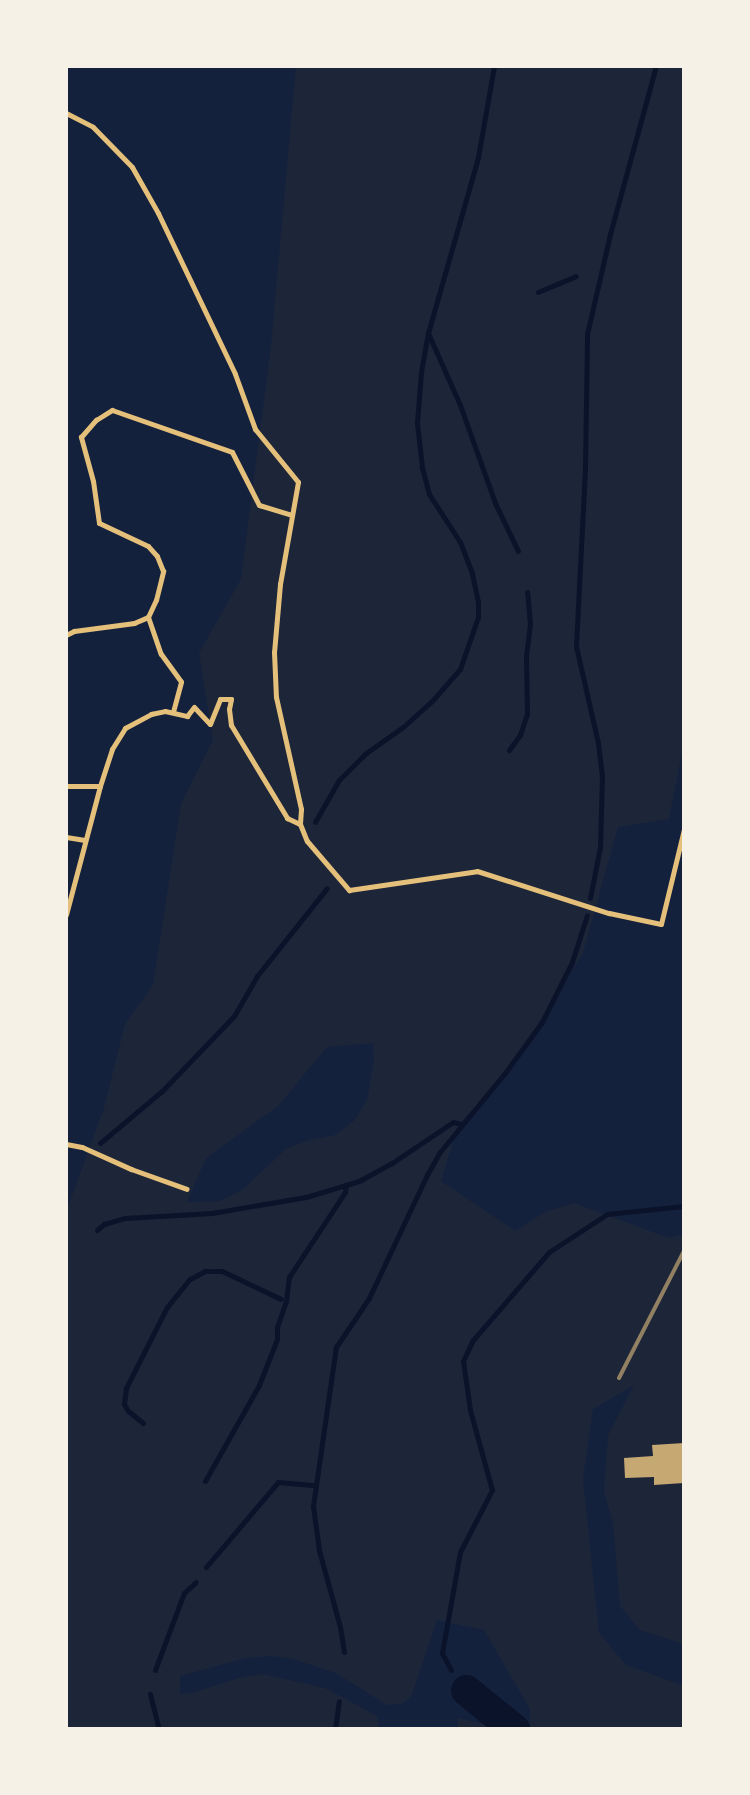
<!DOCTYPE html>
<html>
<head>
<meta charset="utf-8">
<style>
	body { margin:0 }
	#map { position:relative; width:750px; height:1795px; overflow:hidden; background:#14213d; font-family:"Space Grotesk",sans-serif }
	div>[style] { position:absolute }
	.green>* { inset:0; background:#1d2539 }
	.stream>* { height:5px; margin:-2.5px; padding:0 2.5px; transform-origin:2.5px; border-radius:2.5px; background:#0b132b }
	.river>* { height:31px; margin:-15.5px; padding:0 15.5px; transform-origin:15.5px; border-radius:15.5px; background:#0b132b }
	.building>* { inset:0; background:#c6a872 }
	.minor>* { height:5px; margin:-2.5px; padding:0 2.5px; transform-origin:2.5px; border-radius:2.5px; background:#e5c07b }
	.rail>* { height:4px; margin:-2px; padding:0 2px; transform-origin:2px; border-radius:2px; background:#918062 }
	span { translate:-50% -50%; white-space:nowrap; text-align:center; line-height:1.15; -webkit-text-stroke:4px #f6f1e7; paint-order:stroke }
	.frame { position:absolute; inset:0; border:68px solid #f6f1e7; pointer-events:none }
</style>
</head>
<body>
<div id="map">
	<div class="green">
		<div style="clip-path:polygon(evenodd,296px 66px,684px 66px,684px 743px,669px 819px,618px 827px,583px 953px,507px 1073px,458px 1125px,441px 1181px,515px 1231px,545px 1212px,574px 1203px,669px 1238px,684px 1234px,684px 1644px,640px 1630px,620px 1606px,613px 1524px,604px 1491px,608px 1435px,634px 1385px,593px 1409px,583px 1479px,599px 1633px,626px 1665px,684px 1686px,684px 1729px,530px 1729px,530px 1709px,484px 1630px,437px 1620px,411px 1697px,401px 1704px,387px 1705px,336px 1673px,293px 1659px,271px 1656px,246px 1658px,180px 1676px,180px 1694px,192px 1693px,239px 1678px,262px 1674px,325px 1688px,377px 1716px,380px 1729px,66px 1729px,66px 1212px,104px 1108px,125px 1024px,153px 985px,181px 804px,213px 740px,199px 653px,241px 579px,271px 346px,296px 66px,373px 1043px,374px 1061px,367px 1100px,354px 1121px,335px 1135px,306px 1141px,286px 1149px,242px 1190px,220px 1201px,187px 1202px,206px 1158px,278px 1106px,327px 1047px,373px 1043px)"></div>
		<div style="clip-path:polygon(458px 1718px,505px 1729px,458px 1729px)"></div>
	</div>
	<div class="stream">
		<div style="left:538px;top:292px;width:41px;rotate:-22.8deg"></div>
		<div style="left:428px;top:333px;width:79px;rotate:66deg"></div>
		<div style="left:460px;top:405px;width:104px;rotate:70.3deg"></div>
		<div style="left:495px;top:503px;width:53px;rotate:64.4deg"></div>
		<div style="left:509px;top:750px;width:19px;rotate:-54deg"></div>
		<div style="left:520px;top:735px;width:22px;rotate:-72deg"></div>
		<div style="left:527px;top:714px;width:58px;rotate:-91deg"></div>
		<div style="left:526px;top:656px;width:32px;rotate:-83deg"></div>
		<div style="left:530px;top:624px;width:32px;rotate:-95deg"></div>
		<div style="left:315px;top:822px;width:48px;rotate:-60.3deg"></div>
		<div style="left:339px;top:780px;width:38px;rotate:-45deg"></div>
		<div style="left:366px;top:753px;width:45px;rotate:-35.1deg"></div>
		<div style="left:403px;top:727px;width:39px;rotate:-42deg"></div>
		<div style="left:432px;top:701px;width:43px;rotate:-48.8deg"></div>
		<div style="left:460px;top:669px;width:55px;rotate:-70.9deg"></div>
		<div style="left:478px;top:617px;width:15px;rotate:-90deg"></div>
		<div style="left:478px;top:602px;width:30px;rotate:-102deg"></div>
		<div style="left:472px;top:573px;width:33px;rotate:-111deg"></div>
		<div style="left:460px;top:542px;width:57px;rotate:-122.9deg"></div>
		<div style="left:429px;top:494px;width:28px;rotate:-105deg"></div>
		<div style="left:422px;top:467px;width:44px;rotate:-96.5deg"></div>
		<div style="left:417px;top:423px;width:51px;rotate:-85.5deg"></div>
		<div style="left:421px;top:372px;width:40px;rotate:-80deg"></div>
		<div style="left:428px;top:333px;width:183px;rotate:-74.1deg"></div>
		<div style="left:478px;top:157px;width:92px;rotate:-80deg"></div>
		<div style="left:590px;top:898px;width:52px;rotate:-78.9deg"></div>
		<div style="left:600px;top:847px;width:71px;rotate:-88.4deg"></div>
		<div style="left:602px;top:776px;width:33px;rotate:-97deg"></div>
		<div style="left:598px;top:743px;width:99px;rotate:-102.8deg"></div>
		<div style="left:576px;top:646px;width:179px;rotate:-87.1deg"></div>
		<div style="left:585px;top:467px;width:133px;rotate:-89.1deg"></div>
		<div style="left:587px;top:334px;width:103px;rotate:-77deg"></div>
		<div style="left:610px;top:234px;width:174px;rotate:-74.7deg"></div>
		<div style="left:100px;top:1143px;width:81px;rotate:-40deg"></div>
		<div style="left:162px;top:1091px;width:104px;rotate:-46.2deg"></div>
		<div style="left:234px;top:1016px;width:46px;rotate:-60.1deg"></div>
		<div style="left:257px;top:976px;width:112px;rotate:-51.5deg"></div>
		<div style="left:97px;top:1230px;width:9px;rotate:-41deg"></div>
		<div style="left:104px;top:1224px;width:22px;rotate:-16deg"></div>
		<div style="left:125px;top:1218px;width:87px;rotate:-3.3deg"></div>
		<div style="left:212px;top:1213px;width:95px;rotate:-9.7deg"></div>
		<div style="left:306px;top:1197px;width:42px;rotate:-16.7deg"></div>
		<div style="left:346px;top:1185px;width:16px;rotate:-18deg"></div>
		<div style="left:361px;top:1180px;width:35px;rotate:-29deg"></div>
		<div style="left:392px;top:1163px;width:73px;rotate:-33.9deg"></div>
		<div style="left:453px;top:1122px;width:9px;rotate:13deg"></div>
		<div style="left:143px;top:1423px;width:19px;rotate:-141deg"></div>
		<div style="left:128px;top:1411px;width:8px;rotate:-120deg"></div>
		<div style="left:124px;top:1404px;width:16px;rotate:-83deg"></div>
		<div style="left:126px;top:1388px;width:91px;rotate:-63.2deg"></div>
		<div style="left:167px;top:1307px;width:36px;rotate:-51deg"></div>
		<div style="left:190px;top:1279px;width:17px;rotate:-28deg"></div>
		<div style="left:205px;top:1271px;width:17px"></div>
		<div style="left:222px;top:1271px;width:65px;rotate:25.4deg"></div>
		<div style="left:205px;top:1481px;width:110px;rotate:-60.6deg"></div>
		<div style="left:259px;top:1385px;width:49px;rotate:-68.6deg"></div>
		<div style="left:277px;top:1339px;width:12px;rotate:-90deg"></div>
		<div style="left:277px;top:1327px;width:28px;rotate:-71deg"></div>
		<div style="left:286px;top:1301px;width:24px;rotate:-83deg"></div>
		<div style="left:289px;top:1277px;width:102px;rotate:-56.6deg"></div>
		<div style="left:345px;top:1192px;width:7px;rotate:-82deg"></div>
		<div style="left:206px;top:1567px;width:111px;rotate:-49.7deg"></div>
		<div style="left:278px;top:1482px;width:37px;rotate:5deg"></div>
		<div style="left:344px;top:1652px;width:25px;rotate:-99deg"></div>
		<div style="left:340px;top:1627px;width:80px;rotate:-105.3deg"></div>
		<div style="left:319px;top:1550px;width:44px;rotate:-97.8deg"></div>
		<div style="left:313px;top:1506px;width:161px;rotate:-81.8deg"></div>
		<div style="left:336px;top:1347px;width:59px;rotate:-56deg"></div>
		<div style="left:369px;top:1298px;width:136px;rotate:-64.8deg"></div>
		<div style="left:427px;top:1175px;width:26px;rotate:-61deg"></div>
		<div style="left:440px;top:1152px;width:102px;rotate:-50.6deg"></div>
		<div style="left:505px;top:1073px;width:63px;rotate:-54deg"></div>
		<div style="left:542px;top:1022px;width:67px;rotate:-63.4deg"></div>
		<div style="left:572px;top:962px;width:49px;rotate:-72.3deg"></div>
		<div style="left:155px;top:1670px;width:82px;rotate:-69.4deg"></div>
		<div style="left:184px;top:1593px;width:16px;rotate:-43deg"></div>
		<div style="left:451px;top:1670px;width:19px;rotate:-118deg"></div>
		<div style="left:442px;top:1653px;width:103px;rotate:-79.9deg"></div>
		<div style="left:460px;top:1552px;width:70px;rotate:-62.7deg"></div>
		<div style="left:492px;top:1490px;width:83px;rotate:-105.4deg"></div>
		<div style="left:470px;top:1410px;width:49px;rotate:-98.1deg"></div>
		<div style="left:463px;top:1361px;width:23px;rotate:-65deg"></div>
		<div style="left:473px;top:1340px;width:116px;rotate:-49.2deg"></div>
		<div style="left:549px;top:1252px;width:69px;rotate:-33.2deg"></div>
		<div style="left:607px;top:1214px;width:77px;rotate:-5.9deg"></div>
		<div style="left:150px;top:1694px;width:36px;rotate:76deg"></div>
		<div style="left:335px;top:1729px;width:28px;rotate:-82deg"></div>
	</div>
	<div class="river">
		<div style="left:466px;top:1690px;width:62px;rotate:39.1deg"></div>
	</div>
	<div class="building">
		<div style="clip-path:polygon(684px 1443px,684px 1483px,654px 1485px,654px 1477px,625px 1478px,624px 1458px,653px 1456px,652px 1445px)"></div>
	</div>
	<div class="minor">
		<div style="left:66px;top:113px;width:30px;rotate:27deg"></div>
		<div style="left:93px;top:127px;width:56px;rotate:45.7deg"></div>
		<div style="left:132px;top:167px;width:53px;rotate:60.5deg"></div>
		<div style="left:158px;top:213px;width:178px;rotate:64.4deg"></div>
		<div style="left:235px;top:374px;width:59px;rotate:70deg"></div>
		<div style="left:255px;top:429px;width:68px;rotate:50.9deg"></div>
		<div style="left:298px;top:482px;width:104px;rotate:100deg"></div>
		<div style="left:280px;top:584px;width:68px;rotate:95deg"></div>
		<div style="left:274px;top:652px;width:45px;rotate:87.5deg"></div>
		<div style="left:276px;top:697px;width:115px;rotate:77.4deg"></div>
		<div style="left:301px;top:809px;width:15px;rotate:94deg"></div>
		<div style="left:300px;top:824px;width:18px;rotate:68deg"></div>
		<div style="left:307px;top:841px;width:65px;rotate:49.4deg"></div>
		<div style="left:349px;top:890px;width:129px;rotate:-8.4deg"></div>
		<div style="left:477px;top:871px;width:139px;rotate:17.7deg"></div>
		<div style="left:609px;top:913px;width:53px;rotate:11.9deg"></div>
		<div style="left:661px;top:924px;width:98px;rotate:-76.4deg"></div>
		<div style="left:148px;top:617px;width:39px;rotate:71deg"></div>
		<div style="left:161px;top:654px;width:34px;rotate:54deg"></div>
		<div style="left:181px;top:682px;width:31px;rotate:105deg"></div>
		<div style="left:66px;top:635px;width:9px;rotate:-27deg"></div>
		<div style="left:74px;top:631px;width:61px;rotate:-7.6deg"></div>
		<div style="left:134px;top:623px;width:15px;rotate:-23deg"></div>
		<div style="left:148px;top:617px;width:19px;rotate:-65deg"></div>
		<div style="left:156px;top:600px;width:30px;rotate:-76deg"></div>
		<div style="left:163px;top:571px;width:16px;rotate:-112deg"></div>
		<div style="left:157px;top:556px;width:13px;rotate:-132deg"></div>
		<div style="left:148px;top:546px;width:54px;rotate:-154.9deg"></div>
		<div style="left:99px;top:523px;width:42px;rotate:-98.1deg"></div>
		<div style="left:93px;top:481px;width:46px;rotate:-105.3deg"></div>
		<div style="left:81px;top:437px;width:23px;rotate:-49deg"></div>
		<div style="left:96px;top:420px;width:19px;rotate:-32deg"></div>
		<div style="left:112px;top:410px;width:127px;rotate:19.3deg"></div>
		<div style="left:232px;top:452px;width:59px;rotate:63deg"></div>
		<div style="left:259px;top:505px;width:34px;rotate:17deg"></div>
		<div style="left:66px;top:786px;width:34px"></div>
		<div style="left:100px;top:786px;width:133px;rotate:104.8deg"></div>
		<div style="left:100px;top:786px;width:39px;rotate:-72deg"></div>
		<div style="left:112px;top:749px;width:25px;rotate:-58deg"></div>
		<div style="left:125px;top:728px;width:30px;rotate:-28deg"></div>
		<div style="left:151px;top:714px;width:14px;rotate:-12deg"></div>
		<div style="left:165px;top:711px;width:23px;rotate:13deg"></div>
		<div style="left:187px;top:716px;width:11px;rotate:-52deg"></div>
		<div style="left:194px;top:707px;width:23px;rotate:47deg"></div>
		<div style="left:210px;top:724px;width:27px;rotate:-68deg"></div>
		<div style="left:220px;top:699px;width:11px"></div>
		<div style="left:231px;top:699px;width:10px;rotate:101deg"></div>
		<div style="left:229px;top:709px;width:16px;rotate:83deg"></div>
		<div style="left:231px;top:725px;width:109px;rotate:58.9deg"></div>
		<div style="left:287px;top:818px;width:14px;rotate:25deg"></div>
		<div style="left:66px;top:837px;width:19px;rotate:9deg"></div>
		<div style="left:66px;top:1144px;width:16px;rotate:11deg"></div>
		<div style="left:82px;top:1147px;width:54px;rotate:24.2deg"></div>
		<div style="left:131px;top:1169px;width:59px;rotate:19.7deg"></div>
	</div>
	<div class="rail">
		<div style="left:619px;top:1378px;width:143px;rotate:-62.9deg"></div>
	</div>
	<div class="frame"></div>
</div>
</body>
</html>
